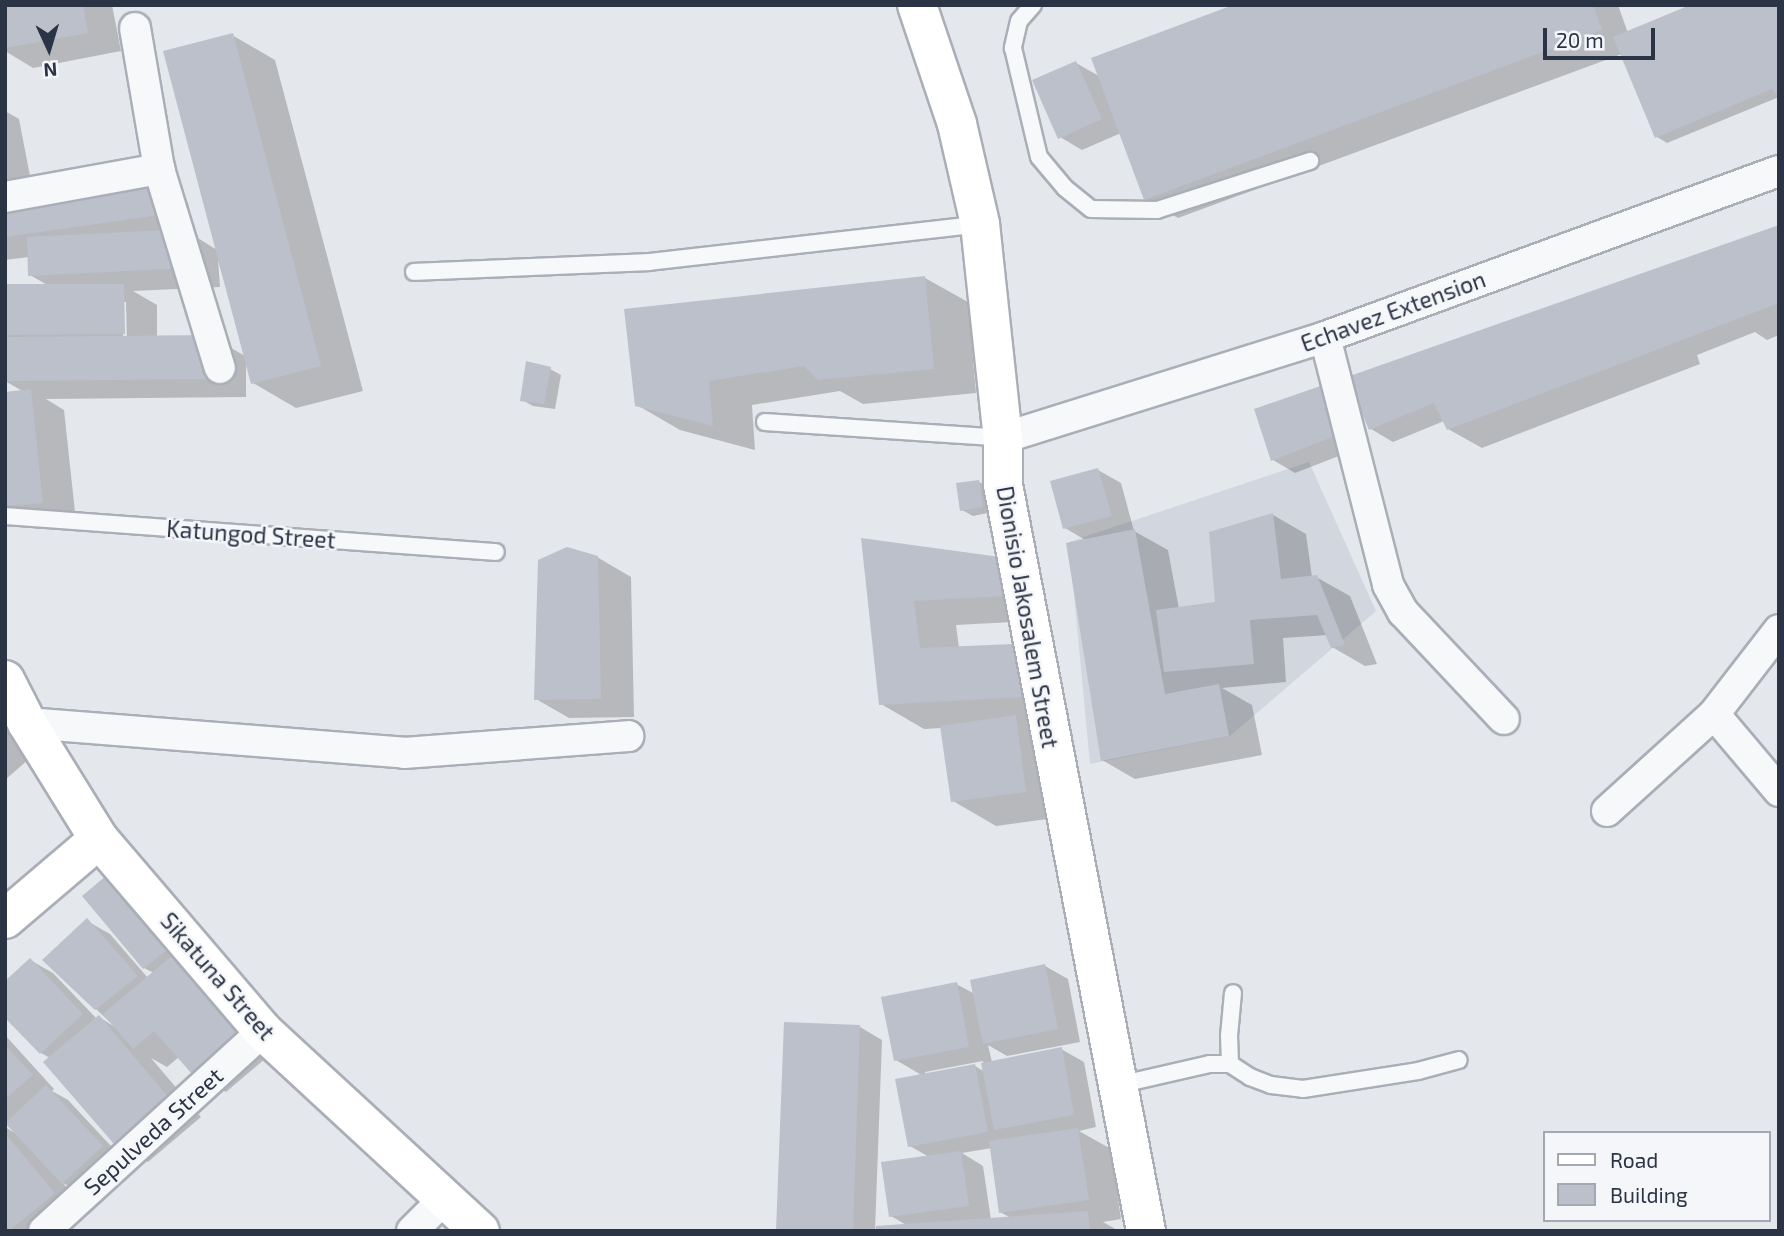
<!DOCTYPE html>
<html>
<head>
<meta charset="utf-8">
<style>
	body { margin:0 }
	#map { position:relative; width:1784px; height:1236px; overflow:hidden; background:#e4e7ec; font-family:"Exo 2",sans-serif }
	div>[style] { position:absolute }
	.built>* { inset:0; background:#d2d6de }
	.shadow>* { inset:0; background:#0003 }
	.building>* { inset:0; background:#bbc0ca }
	.roads { filter:drop-shadow(2px 0 #a9aeb7) drop-shadow(-2px 0 #a9aeb7) drop-shadow(0 2px #a9aeb7) drop-shadow(0 -2px #a9aeb7) }
	.lane>* { height:16px; margin:-8px; padding:0 8px; transform-origin:8px; border-radius:8px; background:#f7f8fa }
	.street>* { height:30px; margin:-15px; padding:0 15px; transform-origin:15px; border-radius:15px; background:#f7f8fa }
	.secondary>* { height:38px; margin:-19px; padding:0 19px; transform-origin:19px; border-radius:19px; background:#fff }
	span { translate:-50% -50%; white-space:nowrap; text-align:center; line-height:1.15; -webkit-text-stroke:5px #f4f6f9; paint-order:stroke }
	.street-label { font-size:23px; color:#2b3445 }
	.frame { position:absolute; inset:0; border:7px solid #2b3445; pointer-events:none }
	.legend { position:absolute; left:1543px; top:1131px; width:228px; height:91px; box-sizing:border-box; background:#f4f6f9; border:2px solid #a4a8b1; margin:0; padding:9px 12px; list-style:none; font-size:21px; color:#2b3445 }
	.legend li { display:flex; align-items:center; gap:14px; height:35px }
	.legend b { width:35px; border:2px solid #a4a8b1 }
	.north { position:absolute; left:14px; top:14px; width:70px; height:70px; -webkit-text-stroke:5px #f4f6f9; paint-order:stroke; rotate:176deg; font-size:19px; font-weight:700; line-height:28px; text-align:center; color:#2b3445 }
	.north::after { content:''; display:block; margin:auto; width:24px; height:32px; background:#2b3445; clip-path:polygon(50% 0,100% 100%,50% 72%,0 100%) }
	.scale { position:absolute; left:1543px; top:28px; width:112px; height:32px; box-sizing:border-box; border:4px solid #2b3445; border-top:0; padding-left:9px; font-size:21px; line-height:24px; white-space:nowrap; color:#2b3445; -webkit-text-stroke:5px #f4f6f9; paint-order:stroke }
</style>
</head>
<body>
<div id="map">
	<div class="built">
		<div style="clip-path:polygon(1309px 462px,1376px 611px,1230px 736px,1090px 764px,1069px 542px)"></div>
	</div>
	<div class="shadow">
		<div style="clip-path:polygon(5px 5px,112px 5px,121px 51px,33px 68px,5px 51px)"></div>
		<div style="clip-path:polygon(1238px 5px,1618px 5px,1628px 33px,1779px 5px,1779px 97px,1667px 143px,1657px 137px,1622px 54px,1178px 218px,1145px 199px,1121px 133px,1082px 150px,1060px 137px,1076px 63px,1099px 76px)"></div>
		<div style="clip-path:polygon(evenodd,232px 35px,275px 60px,363px 391px,296px 408px,253px 383px,246px 362px,246px 397px,46px 399px,64px 410px,76px 521px,22px 526px,5px 517px,5px 394px,24px 392px,5px 381px,5px 286px,49px 286px,30px 275px,29px 257px,5px 260px,5px 205px,155px 184px,188px 203px,193px 235px,217px 250px,232px 35px,218px 260px,245px 356px,212px 337px,157px 337px,157px 305px,133px 291px,220px 287px,218px 260px,232px 35px,123px 302px,126px 302px,127px 343px,123px 343px,123px 302px)"></div>
		<div style="clip-path:polygon(5px 111px,19px 119px,30px 176px,5px 181px)"></div>
		<div style="clip-path:polygon(1779px 226px,1779px 335px,1767px 340px,1755px 332px,1697px 355px,1700px 364px,1482px 448px,1448px 429px,1444px 421px,1393px 442px,1371px 429px,1350px 378px)"></div>
		<div style="clip-path:polygon(925px 278px,968px 302px,976px 393px,863px 404px,840px 391px,752px 405px,755px 450px,680px 430px,637px 405px)"></div>
		<div style="clip-path:polygon(550px 369px,561px 375px,555px 409px,533px 406px,522px 400px)"></div>
		<div style="clip-path:polygon(1352px 398px,1362px 447px,1295px 473px,1273px 460px)"></div>
		<div style="clip-path:polygon(1098px 470px,1121px 483px,1134px 531px,1168px 550px,1179px 609px,1217px 603px,1273px 515px,1306px 534px,1312px 577px,1316px 577px,1350px 596px,1377px 664px,1365px 666px,1332px 647px,1327px 635px,1283px 638px,1286px 682px,1222px 688px,1252px 705px,1262px 755px,1135px 779px,1102px 760px,1087px 541px,1065px 528px)"></div>
		<div style="clip-path:polygon(979px 482px,990px 488px,993px 512px,973px 516px,962px 510px)"></div>
		<div style="clip-path:polygon(863px 540px,999px 558px,1042px 583px,1048px 620px,956px 625px,959px 648px,1013px 646px,1056px 670px,1064px 721px,1026px 723px,1058px 742px,1069px 816px,996px 826px,953px 801px,942px 728px,924px 729px,881px 704px)"></div>
		<div style="clip-path:polygon(597px 557px,631px 577px,634px 717px,569px 718px,536px 699px)"></div>
		<div style="clip-path:polygon(5px 720px,37px 752px,5px 780px)"></div>
		<div style="clip-path:polygon(114px 871px,280px 1046px,226px 1092px,193px 1073px,179px 1057px,167px 1067px,151px 1058px,201px 1117px,148px 1162px,115px 1143px,50px 1058px,41px 1053px,30px 960px,53px 973px,97px 1019px,99px 1017px,115px 1027px,96px 1009px,87px 921px,110px 934px,148px 978px,154px 973px,144px 968px)"></div>
		<div style="clip-path:polygon(evenodd,1045px 966px,1068px 979px,1080px 1042px,1007px 1056px,988px 1045px,992px 1062px,1061px 1049px,1084px 1062px,1096px 1127px,1079px 1131px,1111px 1149px,1121px 1219px,1103px 1222px,1119px 1231px,878px 1231px,908px 1226px,891px 1216px,929px 1157px,910px 1146px,923px 1076px,896px 1060px,956px 984px,975px 994px,1045px 966px,983px 1061px,985px 1072px,975px 1066px,926px 1075px,925px 1072px,983px 1061px,1045px 966px,992px 1148px,1000px 1212px,1011px 1218px,991px 1220px,983px 1166px,962px 1153px,992px 1148px)"></div>
		<div style="clip-path:polygon(860px 1027px,882px 1040px,875px 1231px,778px 1231px)"></div>
		<div style="clip-path:polygon(5px 1035px,54px 1089px,52px 1091px,68px 1100px,124px 1160px,85px 1196px,63px 1183px,87px 1212px,65px 1231px,5px 1231px,5px 1127px,15px 1133px,5px 1122px)"></div>
	</div>
	<div class="building">
		<div style="clip-path:polygon(5px 5px,83px 5px,88px 33px,5px 48px)"></div>
		<div style="clip-path:polygon(1233px 5px,1593px 5px,1602px 30px,1144px 200px,1091px 58px)"></div>
		<div style="clip-path:polygon(1690px 5px,1779px 5px,1779px 98px,1772px 89px,1655px 138px,1613px 37px)"></div>
		<div style="clip-path:polygon(233px 33px,321px 366px,251px 384px,163px 51px)"></div>
		<div style="clip-path:polygon(1076px 61px,1102px 119px,1058px 139px,1032px 80px)"></div>
		<div style="clip-path:polygon(155px 182px,160px 215px,5px 237px,5px 203px)"></div>
		<div style="clip-path:polygon(1779px 225px,1779px 303px,1447px 430px,1434px 403px,1369px 430px,1347px 377px)"></div>
		<div style="clip-path:polygon(185px 229px,187px 268px,28px 276px,27px 237px)"></div>
		<div style="clip-path:polygon(925px 276px,934px 369px,818px 380px,804px 366px,709px 381px,713px 426px,635px 406px,624px 309px)"></div>
		<div style="clip-path:polygon(5px 284px,124px 284px,125px 334px,5px 335px)"></div>
		<div style="clip-path:polygon(213px 335px,213px 379px,5px 381px,5px 337px)"></div>
		<div style="clip-path:polygon(526px 361px,551px 367px,544px 404px,520px 401px)"></div>
		<div style="clip-path:polygon(1329px 383px,1340px 434px,1271px 461px,1254px 409px)"></div>
		<div style="clip-path:polygon(31px 389px,43px 503px,5px 506px,5px 392px)"></div>
		<div style="clip-path:polygon(1098px 468px,1112px 516px,1063px 529px,1050px 481px)"></div>
		<div style="clip-path:polygon(979px 480px,983px 507px,960px 511px,956px 483px)"></div>
		<div style="clip-path:polygon(1273px 513px,1281px 579px,1317px 575px,1345px 645px,1331px 648px,1317px 615px,1250px 620px,1254px 664px,1164px 672px,1156px 610px,1215px 602px,1209px 532px)"></div>
		<div style="clip-path:polygon(1135px 529px,1165px 694px,1219px 684px,1229px 736px,1101px 761px,1066px 543px)"></div>
		<div style="clip-path:polygon(861px 538px,1000px 557px,1005px 596px,914px 601px,920px 648px,1013px 644px,1022px 697px,879px 705px)"></div>
		<div style="clip-path:polygon(567px 547px,598px 556px,601px 699px,534px 700px,538px 560px)"></div>
		<div style="clip-path:polygon(1016px 715px,1026px 792px,951px 802px,940px 726px)"></div>
		<div style="clip-path:polygon(114px 869px,176px 943px,143px 969px,82px 896px)"></div>
		<div style="clip-path:polygon(87px 918px,138px 976px,95px 1010px,42px 960px)"></div>
		<div style="clip-path:polygon(181px 948px,248px 1026px,192px 1074px,154px 1031px,133px 1049px,103px 1014px)"></div>
		<div style="clip-path:polygon(30px 958px,83px 1014px,40px 1054px,5px 1018px,5px 981px)"></div>
		<div style="clip-path:polygon(1045px 964px,1058px 1029px,983px 1044px,970px 980px)"></div>
		<div style="clip-path:polygon(957px 982px,969px 1047px,894px 1061px,881px 997px)"></div>
		<div style="clip-path:polygon(99px 1015px,169px 1098px,114px 1144px,43px 1062px)"></div>
		<div style="clip-path:polygon(784px 1022px,860px 1025px,853px 1231px,776px 1231px)"></div>
		<div style="clip-path:polygon(5px 1045px,33px 1075px,5px 1099px)"></div>
		<div style="clip-path:polygon(1062px 1047px,1074px 1115px,994px 1130px,981px 1063px)"></div>
		<div style="clip-path:polygon(975px 1064px,988px 1132px,908px 1147px,895px 1079px)"></div>
		<div style="clip-path:polygon(46px 1085px,103px 1146px,62px 1184px,5px 1123px)"></div>
		<div style="clip-path:polygon(1078px 1128px,1089px 1200px,999px 1213px,989px 1141px)"></div>
		<div style="clip-path:polygon(5px 1133px,55px 1193px,9px 1231px,5px 1231px)"></div>
		<div style="clip-path:polygon(961px 1151px,969px 1206px,889px 1217px,881px 1162px)"></div>
		<div style="clip-path:polygon(1088px 1211px,1090px 1231px,876px 1231px,876px 1226px)"></div>
	</div>
	<div class="roads">
		<div class="lane">
			<div style="left:1033px;top:5px;width:21px;rotate:131deg"></div>
			<div style="left:1019px;top:21px;width:28px;rotate:103deg"></div>
			<div style="left:1013px;top:48px;width:112px;rotate:76.6deg"></div>
			<div style="left:1039px;top:157px;width:40px;rotate:50deg"></div>
			<div style="left:1065px;top:188px;width:33px;rotate:39deg"></div>
			<div style="left:1091px;top:209px;width:66px;rotate:0.9deg"></div>
			<div style="left:1157px;top:210px;width:161px;rotate:-17.8deg"></div>
			<div style="left:414px;top:272px;width:235px;rotate:-2.4deg"></div>
			<div style="left:649px;top:262px;width:333px;rotate:-6.5deg"></div>
			<div style="left:765px;top:422px;width:239px;rotate:3.8deg"></div>
			<div style="left:5px;top:516px;width:492px;rotate:4.2deg"></div>
			<div style="left:1230px;top:1064px;width:28px;rotate:-92deg"></div>
			<div style="left:1229px;top:1036px;width:43px;rotate:-84.7deg"></div>
			<div style="left:1118px;top:1085px;width:94px;rotate:-12.9deg"></div>
			<div style="left:1210px;top:1064px;width:20px"></div>
			<div style="left:1230px;top:1064px;width:24px;rotate:33deg"></div>
			<div style="left:1250px;top:1077px;width:22px;rotate:21deg"></div>
			<div style="left:1271px;top:1085px;width:32px;rotate:7deg"></div>
			<div style="left:1303px;top:1089px;width:116px;rotate:-8.9deg"></div>
			<div style="left:1418px;top:1071px;width:42px;rotate:-15deg"></div>
		</div>
		<div class="street">
			<div style="left:135px;top:28px;width:143px;rotate:80.3deg"></div>
			<div style="left:159px;top:169px;width:208px;rotate:73deg"></div>
			<div style="left:5px;top:197px;width:157px;rotate:-10.3deg"></div>
			<div style="left:1325px;top:337px;width:256px;rotate:75.7deg"></div>
			<div style="left:1388px;top:585px;width:31px;rotate:61deg"></div>
			<div style="left:1403px;top:612px;width:147px;rotate:46.7deg"></div>
			<div style="left:1003px;top:438px;width:337px;rotate:-17.4deg"></div>
			<div style="left:1325px;top:337px;width:483px;rotate:-20.1deg"></div>
			<div style="left:1714px;top:714px;width:101px;rotate:49.8deg"></div>
			<div style="left:27px;top:723px;width:378px;rotate:4.5deg"></div>
			<div style="left:404px;top:753px;width:225px;rotate:-4.3deg"></div>
			<div style="left:1607px;top:811px;width:144px;rotate:-42.2deg"></div>
			<div style="left:1714px;top:714px;width:106px;rotate:-52.3deg"></div>
			<div style="left:44px;top:1231px;width:297px;rotate:-42.4deg"></div>
			<div style="left:412px;top:1231px;width:44px;rotate:-45deg"></div>
		</div>
		<div class="secondary">
			<div style="left:917px;top:5px;width:126px;rotate:71.4deg"></div>
			<div style="left:957px;top:124px;width:103px;rotate:77deg"></div>
			<div style="left:980px;top:224px;width:215px;rotate:83.9deg"></div>
			<div style="left:1003px;top:438px;width:47px;rotate:90deg"></div>
			<div style="left:1003px;top:485px;width:760px;rotate:79.15deg"></div>
			<div style="left:5px;top:680px;width:48px;rotate:62.9deg"></div>
			<div style="left:27px;top:723px;width:137px;rotate:58.2deg"></div>
			<div style="left:99px;top:839px;width:253px;rotate:49.5deg"></div>
			<div style="left:263px;top:1031px;width:295px;rotate:42.7deg"></div>
			<div style="left:5px;top:919px;width:123px;rotate:-40.4deg"></div>
		</div>
	</div>
	<div class="street-label">
		<span style="left:1393px;top:311px;rotate:-20deg">Echavez Extension</span>
		<span style="left:251px;top:534px;rotate:4deg">Katungod Street</span>
		<span style="left:1028px;top:617px;rotate:80deg">Dionisio Jakosalem Street</span>
		<span style="left:218px;top:976px;rotate:49deg">Sikatuna Street</span>
		<span style="left:153px;top:1131px;rotate:-42deg">Sepulveda Street</span>
	</div>
	<div class="frame"></div>
	<ul class="legend">
	<li><b style="height:9px;background:#fff"></b>Road</li>
	<li><b style="height:19px;background:#bbc0ca"></b>Building</li>
	</ul>
	<div class="north">N</div>
	<div class="scale">20 m</div>
</div>
</body>
</html>
